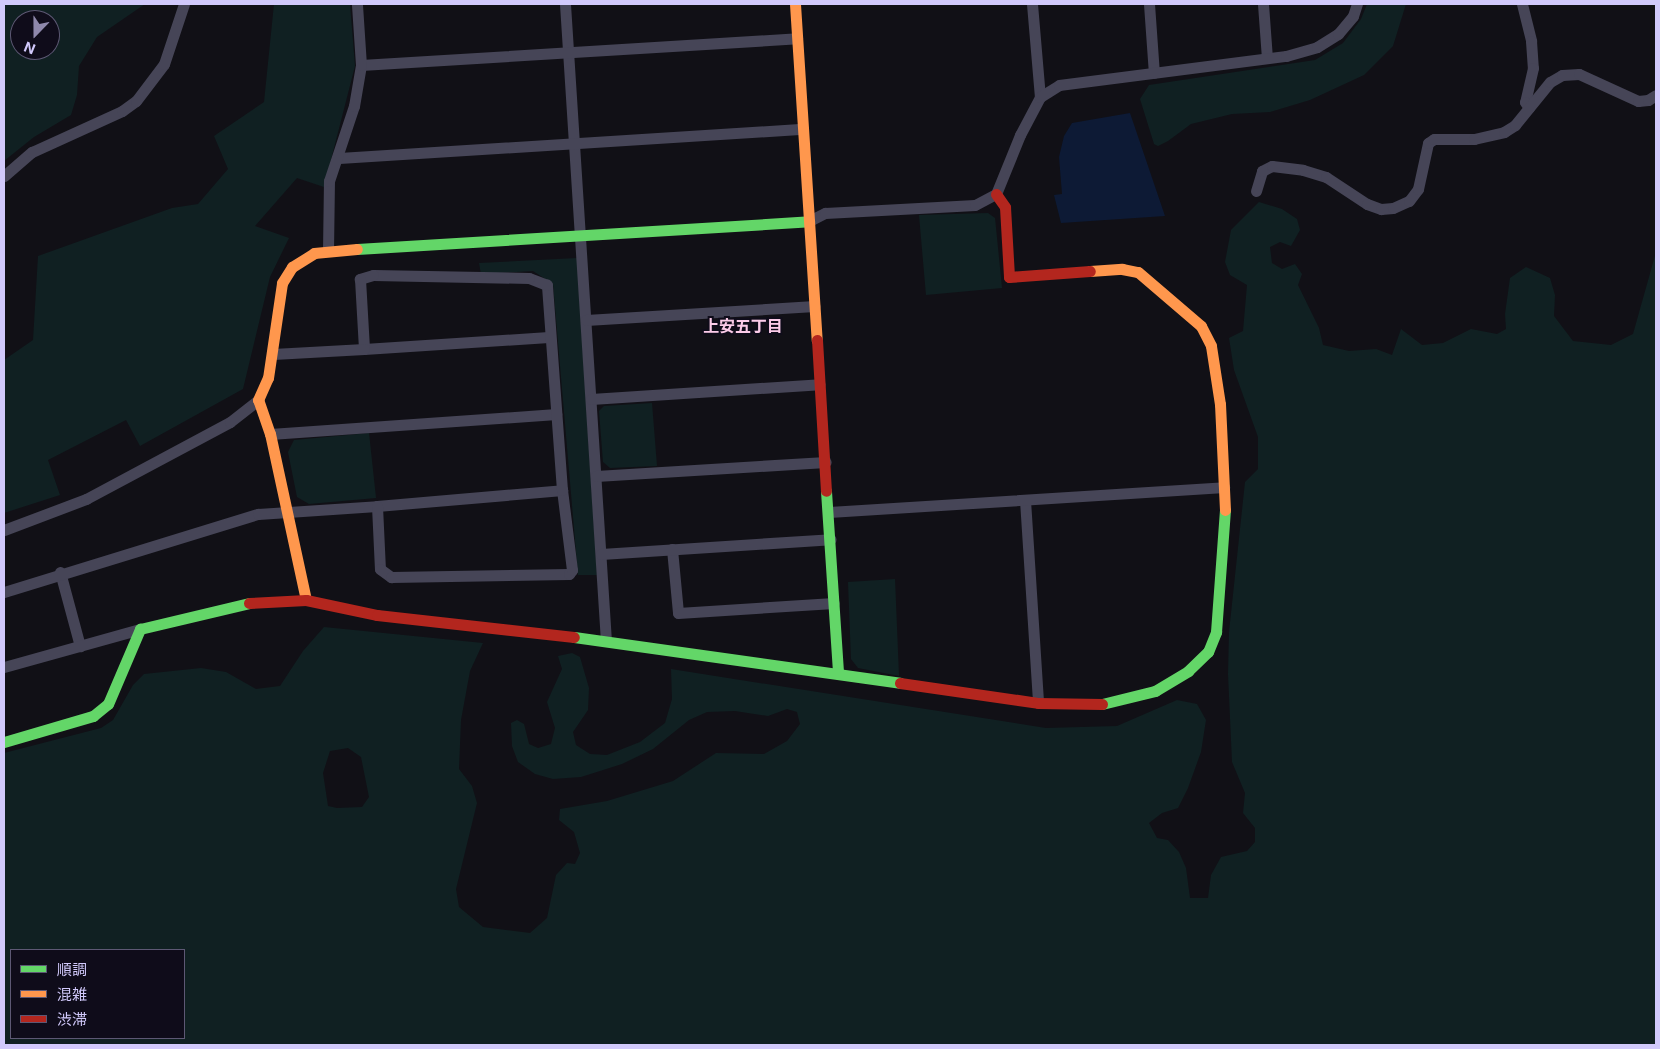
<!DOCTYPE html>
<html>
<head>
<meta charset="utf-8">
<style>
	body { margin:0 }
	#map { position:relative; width:1660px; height:1049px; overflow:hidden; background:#111016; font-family:Inter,"Noto Sans JP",sans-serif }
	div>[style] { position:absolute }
	.green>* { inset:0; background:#102022 }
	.water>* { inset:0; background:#0d1a35 }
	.street>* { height:11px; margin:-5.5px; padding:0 5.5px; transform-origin:5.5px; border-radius:5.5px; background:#464557 }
	.fast>* { height:11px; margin:-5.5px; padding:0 5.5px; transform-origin:5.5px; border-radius:5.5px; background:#63d668 }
	.slow>* { height:11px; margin:-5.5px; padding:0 5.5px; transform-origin:5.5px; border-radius:5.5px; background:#ff974d }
	.jam>* { height:11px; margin:-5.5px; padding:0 5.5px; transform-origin:5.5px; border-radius:5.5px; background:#b3261e }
	span { translate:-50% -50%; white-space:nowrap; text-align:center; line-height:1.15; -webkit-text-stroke:4px #0f0c1a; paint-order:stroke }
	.neighbourhood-label { font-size:16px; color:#fbcbe8; font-weight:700 }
	.frame { position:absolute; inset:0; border:5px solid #d1c9fb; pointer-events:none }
	.legend { position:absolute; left:10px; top:949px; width:175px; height:90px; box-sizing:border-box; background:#0f0c1a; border:1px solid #5d5874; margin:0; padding:6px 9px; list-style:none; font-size:15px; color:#d1c9fb }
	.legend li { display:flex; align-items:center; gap:10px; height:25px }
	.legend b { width:25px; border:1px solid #5d5874 }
	.north { position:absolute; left:10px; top:10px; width:50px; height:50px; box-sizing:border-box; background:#0f0c1a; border:1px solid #5d5874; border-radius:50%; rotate:202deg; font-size:14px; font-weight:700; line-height:20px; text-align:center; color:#d1c9fb }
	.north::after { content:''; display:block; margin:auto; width:18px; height:22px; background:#8e88ab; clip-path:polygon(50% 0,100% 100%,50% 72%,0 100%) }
</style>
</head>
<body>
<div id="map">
	<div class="green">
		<div style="clip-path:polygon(evenodd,4px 4px,145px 4px,97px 37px,79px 66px,77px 95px,71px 115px,34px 137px,4px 161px,4px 4px,20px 20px,50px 20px,50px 50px,20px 50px,20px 20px)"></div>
		<div style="clip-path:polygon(274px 4px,350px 4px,355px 66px,324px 187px,297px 178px,255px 226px,289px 238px,270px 277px,243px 389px,140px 446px,126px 420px,48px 460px,60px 495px,4px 513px,4px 360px,33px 340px,38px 256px,172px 208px,198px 204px,228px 169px,214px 136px,264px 102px)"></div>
		<div style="clip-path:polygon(1367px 4px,1406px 4px,1393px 46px,1364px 75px,1310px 100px,1270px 112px,1232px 114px,1191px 124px,1168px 141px,1158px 146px,1154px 144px,1140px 99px,1149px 85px,1315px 60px,1343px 43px,1361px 19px)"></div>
		<div style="clip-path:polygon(evenodd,1259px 202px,1282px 209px,1297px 219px,1300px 230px,1291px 246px,1280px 242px,1270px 247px,1272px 263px,1282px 269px,1295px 264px,1302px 274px,1298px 285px,1319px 328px,1323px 345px,1349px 351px,1376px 349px,1392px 355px,1401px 329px,1422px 345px,1443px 343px,1471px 329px,1497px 334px,1506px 329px,1505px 314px,1510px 278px,1526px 267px,1550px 278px,1555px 295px,1554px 316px,1573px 341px,1611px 345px,1633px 334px,1656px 252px,1656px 1045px,4px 1045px,4px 753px,101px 728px,113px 720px,133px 685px,144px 674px,201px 668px,226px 672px,256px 689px,280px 686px,303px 651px,324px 627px,483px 643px,470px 671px,461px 720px,459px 769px,472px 786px,477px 803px,456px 889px,459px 907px,483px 927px,530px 933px,547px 918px,556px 875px,567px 863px,575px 864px,580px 853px,574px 832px,559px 820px,560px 809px,607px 801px,673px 781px,716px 753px,764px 754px,787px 741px,800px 724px,797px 712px,787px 709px,768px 716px,735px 711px,707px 712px,689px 720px,653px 749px,622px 764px,581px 777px,553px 779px,535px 774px,518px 762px,512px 746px,511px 723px,517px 720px,524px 724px,529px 744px,538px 748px,551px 744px,555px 728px,547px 702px,562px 669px,558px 656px,572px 653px,580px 657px,589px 688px,588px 710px,573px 732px,576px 745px,590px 754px,607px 755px,640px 742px,665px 723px,672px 699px,671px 669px,1046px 728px,1117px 726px,1177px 700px,1197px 704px,1206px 720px,1201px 752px,1188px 788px,1178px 808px,1162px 813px,1149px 823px,1157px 838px,1168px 840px,1179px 852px,1186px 868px,1190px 898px,1208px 898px,1211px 875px,1221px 857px,1247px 851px,1255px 842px,1255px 828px,1243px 813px,1245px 793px,1232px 762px,1228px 674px,1229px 632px,1245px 482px,1258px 469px,1258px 437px,1234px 370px,1229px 338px,1243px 331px,1247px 285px,1230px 275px,1225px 262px,1231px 230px,1259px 202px,348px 748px,361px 757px,369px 797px,362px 807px,337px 808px,328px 806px,323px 773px,330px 751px,348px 748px,1259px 202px,184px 950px,184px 1038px,11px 1038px,11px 950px,184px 950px)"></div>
		<div style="clip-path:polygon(988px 213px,995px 218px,1002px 288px,926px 295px,919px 215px)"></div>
		<div style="clip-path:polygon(577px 258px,597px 575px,578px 575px,553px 284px,533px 271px,481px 274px,479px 263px)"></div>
		<div style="clip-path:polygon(652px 403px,657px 466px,610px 468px,603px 462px,599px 411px,604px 406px)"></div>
		<div style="clip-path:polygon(369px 433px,376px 498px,309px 504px,297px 497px,288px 452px,294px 440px)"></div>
		<div style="clip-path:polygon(895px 579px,899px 676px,858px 668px,851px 659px,848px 582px)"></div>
	</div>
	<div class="water">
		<div style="clip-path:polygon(1130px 113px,1165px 216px,1061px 223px,1054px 195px,1062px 194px,1059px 157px,1064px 136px,1072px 123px)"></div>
	</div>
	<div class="street">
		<div style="left:565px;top:4px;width:638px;rotate:86.32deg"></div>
		<div style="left:1032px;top:4px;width:93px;rotate:85.1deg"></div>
		<div style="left:1149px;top:4px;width:69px;rotate:85.9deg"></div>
		<div style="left:1263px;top:4px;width:54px;rotate:85.8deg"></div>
		<div style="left:1522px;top:4px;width:38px;rotate:76deg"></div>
		<div style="left:1531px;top:41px;width:27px;rotate:86deg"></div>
		<div style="left:1533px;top:68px;width:35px;rotate:103deg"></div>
		<div style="left:1525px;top:102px;width:7px;rotate:56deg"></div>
		<div style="left:361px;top:65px;width:437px;rotate:-3.5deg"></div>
		<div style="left:339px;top:158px;width:465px;rotate:-3.6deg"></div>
		<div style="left:4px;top:176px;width:37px;rotate:-41deg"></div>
		<div style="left:32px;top:152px;width:99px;rotate:-24.5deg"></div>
		<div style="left:122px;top:111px;width:17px;rotate:-36deg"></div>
		<div style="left:136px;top:101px;width:46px;rotate:-52.9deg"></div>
		<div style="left:164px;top:64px;width:63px;rotate:-71.6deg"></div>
		<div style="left:1256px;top:191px;width:21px;rotate:-73deg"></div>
		<div style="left:1262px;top:171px;width:11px;rotate:-27deg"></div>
		<div style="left:1272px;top:166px;width:31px;rotate:7deg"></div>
		<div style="left:1303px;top:170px;width:24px;rotate:17deg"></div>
		<div style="left:1326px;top:177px;width:49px;rotate:33.4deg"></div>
		<div style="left:1367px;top:204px;width:15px;rotate:20deg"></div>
		<div style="left:1381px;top:209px;width:12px;rotate:-5deg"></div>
		<div style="left:1393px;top:208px;width:17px;rotate:-24deg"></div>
		<div style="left:1409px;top:201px;width:15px;rotate:-53deg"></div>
		<div style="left:1418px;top:189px;width:47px;rotate:-77.7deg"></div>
		<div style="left:1428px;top:143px;width:7px;rotate:-34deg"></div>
		<div style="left:1434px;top:139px;width:40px"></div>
		<div style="left:1474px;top:139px;width:31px;rotate:-13deg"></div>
		<div style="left:1504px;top:132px;width:13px;rotate:-32deg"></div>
		<div style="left:1515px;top:125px;width:55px;rotate:-50.9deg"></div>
		<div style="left:1550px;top:82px;width:14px;rotate:-30deg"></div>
		<div style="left:1562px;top:75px;width:17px;rotate:-3deg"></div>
		<div style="left:1579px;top:74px;width:65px;rotate:24.6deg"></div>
		<div style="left:1638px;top:101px;width:10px;rotate:-6deg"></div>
		<div style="left:1648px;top:100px;width:9px;rotate:-32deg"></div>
		<div style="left:809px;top:221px;width:18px;rotate:-27deg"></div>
		<div style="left:825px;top:213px;width:150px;rotate:-3.1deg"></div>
		<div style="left:975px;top:205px;width:24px;rotate:-28deg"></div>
		<div style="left:996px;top:194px;width:64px;rotate:-67.9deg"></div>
		<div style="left:1020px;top:135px;width:43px;rotate:-62.2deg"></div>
		<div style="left:1040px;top:97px;width:22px;rotate:-32deg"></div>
		<div style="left:1059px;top:85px;width:229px;rotate:-7.3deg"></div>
		<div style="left:1286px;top:56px;width:32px;rotate:-16deg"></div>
		<div style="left:1317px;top:47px;width:25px;rotate:-32deg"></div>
		<div style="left:1338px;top:34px;width:23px;rotate:-50deg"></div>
		<div style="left:1353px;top:16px;width:13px;rotate:-72deg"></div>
		<div style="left:328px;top:251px;width:70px;rotate:-89.2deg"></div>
		<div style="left:329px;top:181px;width:79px;rotate:-71.6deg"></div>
		<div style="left:354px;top:106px;width:42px;rotate:-80.3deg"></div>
		<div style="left:361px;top:65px;width:61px;rotate:-93.8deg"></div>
		<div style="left:586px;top:320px;width:229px;rotate:-3.5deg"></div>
		<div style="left:364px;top:349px;width:185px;rotate:-3.7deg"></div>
		<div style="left:591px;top:399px;width:229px;rotate:-3.7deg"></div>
		<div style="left:270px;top:434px;width:287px;rotate:-4deg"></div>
		<div style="left:596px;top:476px;width:230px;rotate:-3.5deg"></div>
		<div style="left:1025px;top:500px;width:203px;rotate:86.3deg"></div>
		<div style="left:377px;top:506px;width:186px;rotate:-4.9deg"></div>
		<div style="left:829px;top:512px;width:396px;rotate:-3.6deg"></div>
		<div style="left:4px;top:530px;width:88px;rotate:-20.7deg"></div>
		<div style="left:86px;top:499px;width:163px;rotate:-28.1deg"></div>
		<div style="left:230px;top:422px;width:36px;rotate:-38deg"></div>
		<div style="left:672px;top:549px;width:64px;rotate:84.6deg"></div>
		<div style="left:678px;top:613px;width:156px;rotate:-3.7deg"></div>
		<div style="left:601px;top:554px;width:230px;rotate:-3.7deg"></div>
		<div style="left:60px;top:572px;width:77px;rotate:74.9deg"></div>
		<div style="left:4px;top:592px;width:266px;rotate:-17.1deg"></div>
		<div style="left:258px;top:514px;width:119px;rotate:-3.8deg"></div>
		<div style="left:377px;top:506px;width:63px;rotate:87.3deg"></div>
		<div style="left:380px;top:569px;width:14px;rotate:36deg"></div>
		<div style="left:391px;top:577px;width:178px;rotate:-1deg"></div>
		<div style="left:569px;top:574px;width:5px;rotate:-53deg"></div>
		<div style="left:572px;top:570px;width:81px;rotate:-97.1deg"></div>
		<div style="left:562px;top:490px;width:206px;rotate:-94.2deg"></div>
		<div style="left:547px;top:285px;width:19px;rotate:-159deg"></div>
		<div style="left:529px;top:278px;width:156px;rotate:-178.9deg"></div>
		<div style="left:373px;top:275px;width:14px;rotate:163deg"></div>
		<div style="left:360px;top:279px;width:70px;rotate:86.7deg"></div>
		<div style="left:364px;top:349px;width:91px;rotate:176.9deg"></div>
		<div style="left:4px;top:667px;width:141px;rotate:-15.6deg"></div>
	</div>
	<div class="fast">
		<div style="left:357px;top:249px;width:453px;rotate:-3.5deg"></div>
		<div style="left:826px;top:491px;width:183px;rotate:86.2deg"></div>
		<div style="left:574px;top:637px;width:329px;rotate:8deg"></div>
		<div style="left:1102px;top:704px;width:55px;rotate:-13.8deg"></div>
		<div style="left:1155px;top:691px;width:39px;rotate:-31deg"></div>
		<div style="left:1188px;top:671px;width:28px;rotate:-44deg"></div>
		<div style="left:1208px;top:652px;width:22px;rotate:-68deg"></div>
		<div style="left:1216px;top:632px;width:122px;rotate:-85.8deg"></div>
		<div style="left:4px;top:742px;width:93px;rotate:-16.3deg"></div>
		<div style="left:93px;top:716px;width:19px;rotate:-39deg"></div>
		<div style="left:108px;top:704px;width:82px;rotate:-66.9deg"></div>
		<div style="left:140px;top:629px;width:112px;rotate:-13.4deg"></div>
	</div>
	<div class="slow">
		<div style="left:795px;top:4px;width:337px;rotate:86.3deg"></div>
		<div style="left:1090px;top:271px;width:32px;rotate:-4deg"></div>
		<div style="left:1122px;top:269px;width:16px;rotate:11deg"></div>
		<div style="left:1138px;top:272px;width:83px;rotate:40.6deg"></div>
		<div style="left:1201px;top:326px;width:22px;rotate:63deg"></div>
		<div style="left:1211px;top:346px;width:59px;rotate:81.2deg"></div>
		<div style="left:1220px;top:404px;width:106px;rotate:87.3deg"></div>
		<div style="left:306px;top:600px;width:170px;rotate:-102.2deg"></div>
		<div style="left:270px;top:434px;width:36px;rotate:-109deg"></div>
		<div style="left:258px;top:400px;width:24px;rotate:-66deg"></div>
		<div style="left:268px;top:378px;width:96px;rotate:-81.6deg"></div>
		<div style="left:282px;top:283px;width:19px;rotate:-58deg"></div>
		<div style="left:292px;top:267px;width:26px;rotate:-32deg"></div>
		<div style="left:314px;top:253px;width:43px;rotate:-5.3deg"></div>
	</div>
	<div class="jam">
		<div style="left:996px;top:194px;width:16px;rotate:55deg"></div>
		<div style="left:1005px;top:207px;width:70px;rotate:86.7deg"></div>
		<div style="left:1009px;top:277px;width:81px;rotate:-4.2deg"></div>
		<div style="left:817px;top:340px;width:151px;rotate:86.6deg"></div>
		<div style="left:249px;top:603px;width:57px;rotate:-3deg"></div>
		<div style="left:306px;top:600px;width:73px;rotate:11.9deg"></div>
		<div style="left:377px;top:615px;width:198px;rotate:6.4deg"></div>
		<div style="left:900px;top:683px;width:139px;rotate:8.2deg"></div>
		<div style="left:1038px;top:703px;width:64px;rotate:0.9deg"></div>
	</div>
	<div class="neighbourhood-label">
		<span style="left:743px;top:326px">上安五丁目</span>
	</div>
	<div class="frame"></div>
	<ul class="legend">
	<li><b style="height:6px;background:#63d668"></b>順調</li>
	<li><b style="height:6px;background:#ff974d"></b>混雑</li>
	<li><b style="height:6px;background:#b3261e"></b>渋滞</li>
	</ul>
	<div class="north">N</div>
</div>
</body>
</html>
